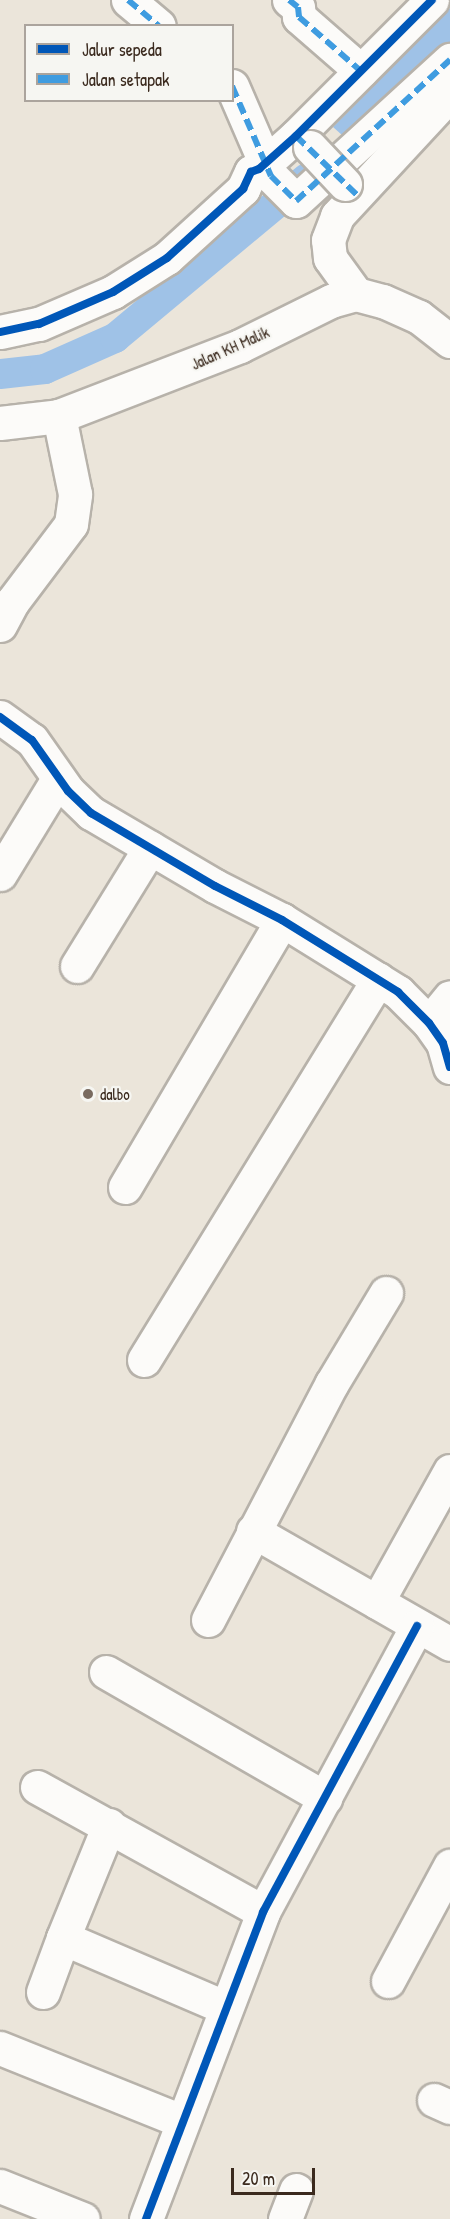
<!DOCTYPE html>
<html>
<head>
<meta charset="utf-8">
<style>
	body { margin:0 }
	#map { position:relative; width:450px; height:2219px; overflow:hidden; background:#ebe5da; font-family:"Patrick Hand",sans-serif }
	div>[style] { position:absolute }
	.water>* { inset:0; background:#9fc2e7 }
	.canal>* { height:30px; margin:-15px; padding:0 15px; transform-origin:15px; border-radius:15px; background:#9fc2e7 }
	.roads { filter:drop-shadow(2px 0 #b7b2aa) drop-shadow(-2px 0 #b7b2aa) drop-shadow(0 2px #b7b2aa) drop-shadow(0 -2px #b7b2aa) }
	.minor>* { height:33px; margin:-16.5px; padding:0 16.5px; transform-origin:16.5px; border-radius:16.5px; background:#fcfbf9 }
	.bridges { filter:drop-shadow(2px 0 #b7b2aa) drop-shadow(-2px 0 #b7b2aa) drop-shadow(0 2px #b7b2aa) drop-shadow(0 -2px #b7b2aa) }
	.minor-bridge>* { height:33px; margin:-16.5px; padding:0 16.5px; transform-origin:16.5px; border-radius:16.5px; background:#fcfbf9 }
	.quiet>* { height:6px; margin-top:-3px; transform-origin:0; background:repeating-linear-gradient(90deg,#3f9ce0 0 12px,transparent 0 18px) }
	.cycleway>* { height:8px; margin:-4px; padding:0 4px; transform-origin:4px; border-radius:4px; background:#0057b8 }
	.dots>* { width:16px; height:16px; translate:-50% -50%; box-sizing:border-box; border:3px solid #f6f6f2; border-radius:50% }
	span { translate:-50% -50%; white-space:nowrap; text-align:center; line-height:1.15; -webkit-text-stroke:4.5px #f6f6f2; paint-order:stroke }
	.street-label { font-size:16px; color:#3b2a1e }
	.poi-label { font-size:16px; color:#3b2a1e }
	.left { translate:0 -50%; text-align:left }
	.legend { position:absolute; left:24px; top:24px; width:210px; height:78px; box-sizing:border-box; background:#f6f6f2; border:2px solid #aba49d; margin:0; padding:8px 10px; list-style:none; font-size:18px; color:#3b2a1e }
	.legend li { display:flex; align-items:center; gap:12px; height:30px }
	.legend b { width:30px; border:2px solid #aba49d }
	.scale { position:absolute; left:231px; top:2168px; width:84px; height:27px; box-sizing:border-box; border:3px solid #3b2a1e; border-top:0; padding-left:8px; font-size:18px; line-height:21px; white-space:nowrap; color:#3b2a1e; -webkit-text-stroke:4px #f6f6f2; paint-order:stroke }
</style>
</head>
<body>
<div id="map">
	<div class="water">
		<div style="clip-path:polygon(450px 8px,450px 95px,380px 169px,333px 127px)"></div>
	</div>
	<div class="canal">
		<div style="left:0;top:374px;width:45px;rotate:-6.3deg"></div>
		<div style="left:45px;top:369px;width:77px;rotate:-23.9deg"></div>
		<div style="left:115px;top:338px;width:249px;rotate:-39.8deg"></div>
	</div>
	<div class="roads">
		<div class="minor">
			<div style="left:128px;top:0;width:40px;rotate:40deg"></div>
			<div style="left:289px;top:0;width:11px;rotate:38deg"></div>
			<div style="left:298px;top:7px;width:10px;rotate:84deg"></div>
			<div style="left:299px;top:17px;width:82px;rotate:41.1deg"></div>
			<div style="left:232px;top:86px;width:98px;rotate:66.6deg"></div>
			<div style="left:271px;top:176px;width:35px;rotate:45deg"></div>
			<div style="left:296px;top:201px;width:209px;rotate:-42.5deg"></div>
			<div style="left:356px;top:294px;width:44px;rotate:-125.8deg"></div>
			<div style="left:330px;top:258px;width:18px;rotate:-96deg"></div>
			<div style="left:328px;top:240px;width:26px;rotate:-69deg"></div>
			<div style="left:337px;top:216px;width:166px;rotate:-47.2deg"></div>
			<div style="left:0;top:332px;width:40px;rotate:-12deg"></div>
			<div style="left:39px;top:324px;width:81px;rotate:-23.4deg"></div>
			<div style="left:113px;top:292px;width:64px;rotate:-32.2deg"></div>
			<div style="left:167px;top:258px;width:103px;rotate:-42.2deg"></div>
			<div style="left:243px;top:189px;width:19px;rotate:-65deg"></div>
			<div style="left:251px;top:172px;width:9px;rotate:-21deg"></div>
			<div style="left:259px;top:169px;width:50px;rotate:-41.7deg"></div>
			<div style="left:296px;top:136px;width:192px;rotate:-45deg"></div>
			<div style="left:0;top:423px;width:59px;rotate:-6.8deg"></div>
			<div style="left:59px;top:416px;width:194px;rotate:-21.1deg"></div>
			<div style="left:240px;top:346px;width:102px;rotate:-26.3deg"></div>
			<div style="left:331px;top:301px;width:26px;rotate:-16deg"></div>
			<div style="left:356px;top:294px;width:28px;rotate:15deg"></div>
			<div style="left:383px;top:301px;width:39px;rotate:24deg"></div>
			<div style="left:419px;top:317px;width:39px;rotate:38deg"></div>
			<div style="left:0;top:625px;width:27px;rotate:-62deg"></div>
			<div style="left:13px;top:601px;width:96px;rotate:-53deg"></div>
			<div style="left:71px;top:524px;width:30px;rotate:-82deg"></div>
			<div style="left:75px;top:494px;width:80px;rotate:-101.6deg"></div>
			<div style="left:0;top:717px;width:39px;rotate:36deg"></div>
			<div style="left:32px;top:740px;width:62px;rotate:54.8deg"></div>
			<div style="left:68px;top:791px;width:32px;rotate:44deg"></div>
			<div style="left:91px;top:813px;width:144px;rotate:30.5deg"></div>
			<div style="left:215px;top:886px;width:75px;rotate:26.9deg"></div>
			<div style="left:282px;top:920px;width:137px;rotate:31.8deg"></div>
			<div style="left:398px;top:992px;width:44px;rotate:45deg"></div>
			<div style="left:429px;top:1023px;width:24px;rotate:55deg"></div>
			<div style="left:443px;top:1043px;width:25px;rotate:74deg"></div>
			<div style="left:0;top:874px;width:111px;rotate:-58.6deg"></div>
			<div style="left:77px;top:966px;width:139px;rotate:-58.3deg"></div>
			<div style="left:429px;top:1023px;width:33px;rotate:-51deg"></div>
			<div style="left:125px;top:1187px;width:310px;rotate:-59.5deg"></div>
			<div style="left:144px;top:1360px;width:447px;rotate:-58.4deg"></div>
			<div style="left:253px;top:1531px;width:227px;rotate:29.8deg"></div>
			<div style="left:377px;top:1602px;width:150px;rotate:-60.9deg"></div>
			<div style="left:208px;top:1620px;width:267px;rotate:-62.4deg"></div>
			<div style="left:332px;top:1383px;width:105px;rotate:-59deg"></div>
			<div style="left:106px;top:1672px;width:253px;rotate:29.9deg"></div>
			<div style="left:37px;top:1787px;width:258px;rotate:28.9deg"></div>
			<div style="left:109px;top:1825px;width:122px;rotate:112.2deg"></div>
			<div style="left:63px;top:1938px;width:177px;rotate:23.2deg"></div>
			<div style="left:388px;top:1981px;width:131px;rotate:-61.7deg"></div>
			<div style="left:43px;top:1992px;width:58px;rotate:-69.7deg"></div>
			<div style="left:0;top:2048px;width:196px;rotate:21.9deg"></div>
			<div style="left:434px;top:2100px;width:17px;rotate:24deg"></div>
			<div style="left:0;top:2186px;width:89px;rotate:21.7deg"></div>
			<div style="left:146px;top:2219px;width:329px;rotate:-69.1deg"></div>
			<div style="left:263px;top:1912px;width:325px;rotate:-61.7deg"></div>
			<div style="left:285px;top:2219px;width:31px;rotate:-69deg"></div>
		</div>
	</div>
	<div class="bridges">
		<div class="minor-bridge">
			<div style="left:310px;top:147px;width:51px;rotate:46.6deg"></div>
		</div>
	</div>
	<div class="quiet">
		<div style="left:128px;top:0;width:40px;rotate:40deg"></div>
		<div style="left:289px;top:0;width:11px;rotate:38deg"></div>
		<div style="left:298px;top:7px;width:10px;rotate:84deg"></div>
		<div style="left:299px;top:17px;width:82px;rotate:41.1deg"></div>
		<div style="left:232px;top:86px;width:98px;rotate:66.6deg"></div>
		<div style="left:271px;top:176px;width:35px;rotate:45deg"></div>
		<div style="left:296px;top:201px;width:209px;rotate:-42.5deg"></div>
		<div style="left:296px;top:136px;width:85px;rotate:44deg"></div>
	</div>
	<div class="cycleway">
		<div style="left:0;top:332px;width:40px;rotate:-12deg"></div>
		<div style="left:39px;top:324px;width:81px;rotate:-23.4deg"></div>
		<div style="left:113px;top:292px;width:64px;rotate:-32.2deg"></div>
		<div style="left:167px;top:258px;width:103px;rotate:-42.2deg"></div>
		<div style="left:243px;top:189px;width:19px;rotate:-65deg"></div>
		<div style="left:251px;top:172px;width:9px;rotate:-21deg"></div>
		<div style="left:259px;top:169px;width:50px;rotate:-41.7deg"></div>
		<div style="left:296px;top:136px;width:192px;rotate:-45deg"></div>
		<div style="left:0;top:717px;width:39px;rotate:36deg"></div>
		<div style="left:32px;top:740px;width:62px;rotate:54.8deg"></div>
		<div style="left:68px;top:791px;width:32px;rotate:44deg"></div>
		<div style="left:91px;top:813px;width:144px;rotate:30.5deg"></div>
		<div style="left:215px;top:886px;width:75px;rotate:26.9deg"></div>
		<div style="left:282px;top:920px;width:137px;rotate:31.8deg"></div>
		<div style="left:398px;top:992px;width:44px;rotate:45deg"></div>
		<div style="left:429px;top:1023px;width:24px;rotate:55deg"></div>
		<div style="left:443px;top:1043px;width:25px;rotate:74deg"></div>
		<div style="left:146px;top:2219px;width:329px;rotate:-69.1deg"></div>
		<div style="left:263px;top:1912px;width:325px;rotate:-61.7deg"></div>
	</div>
	<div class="dots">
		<div style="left:88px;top:1094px;background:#796b60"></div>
	</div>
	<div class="street-label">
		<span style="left:230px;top:348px;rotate:-24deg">Jalan KH Malik</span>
	</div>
	<div class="poi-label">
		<span class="left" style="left:100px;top:1094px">dalbo</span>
	</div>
	<ul class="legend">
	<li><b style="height:8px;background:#0057b8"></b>Jalur sepeda</li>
	<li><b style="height:8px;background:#3f9ce0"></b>Jalan setapak</li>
	</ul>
	<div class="scale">20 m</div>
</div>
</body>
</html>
